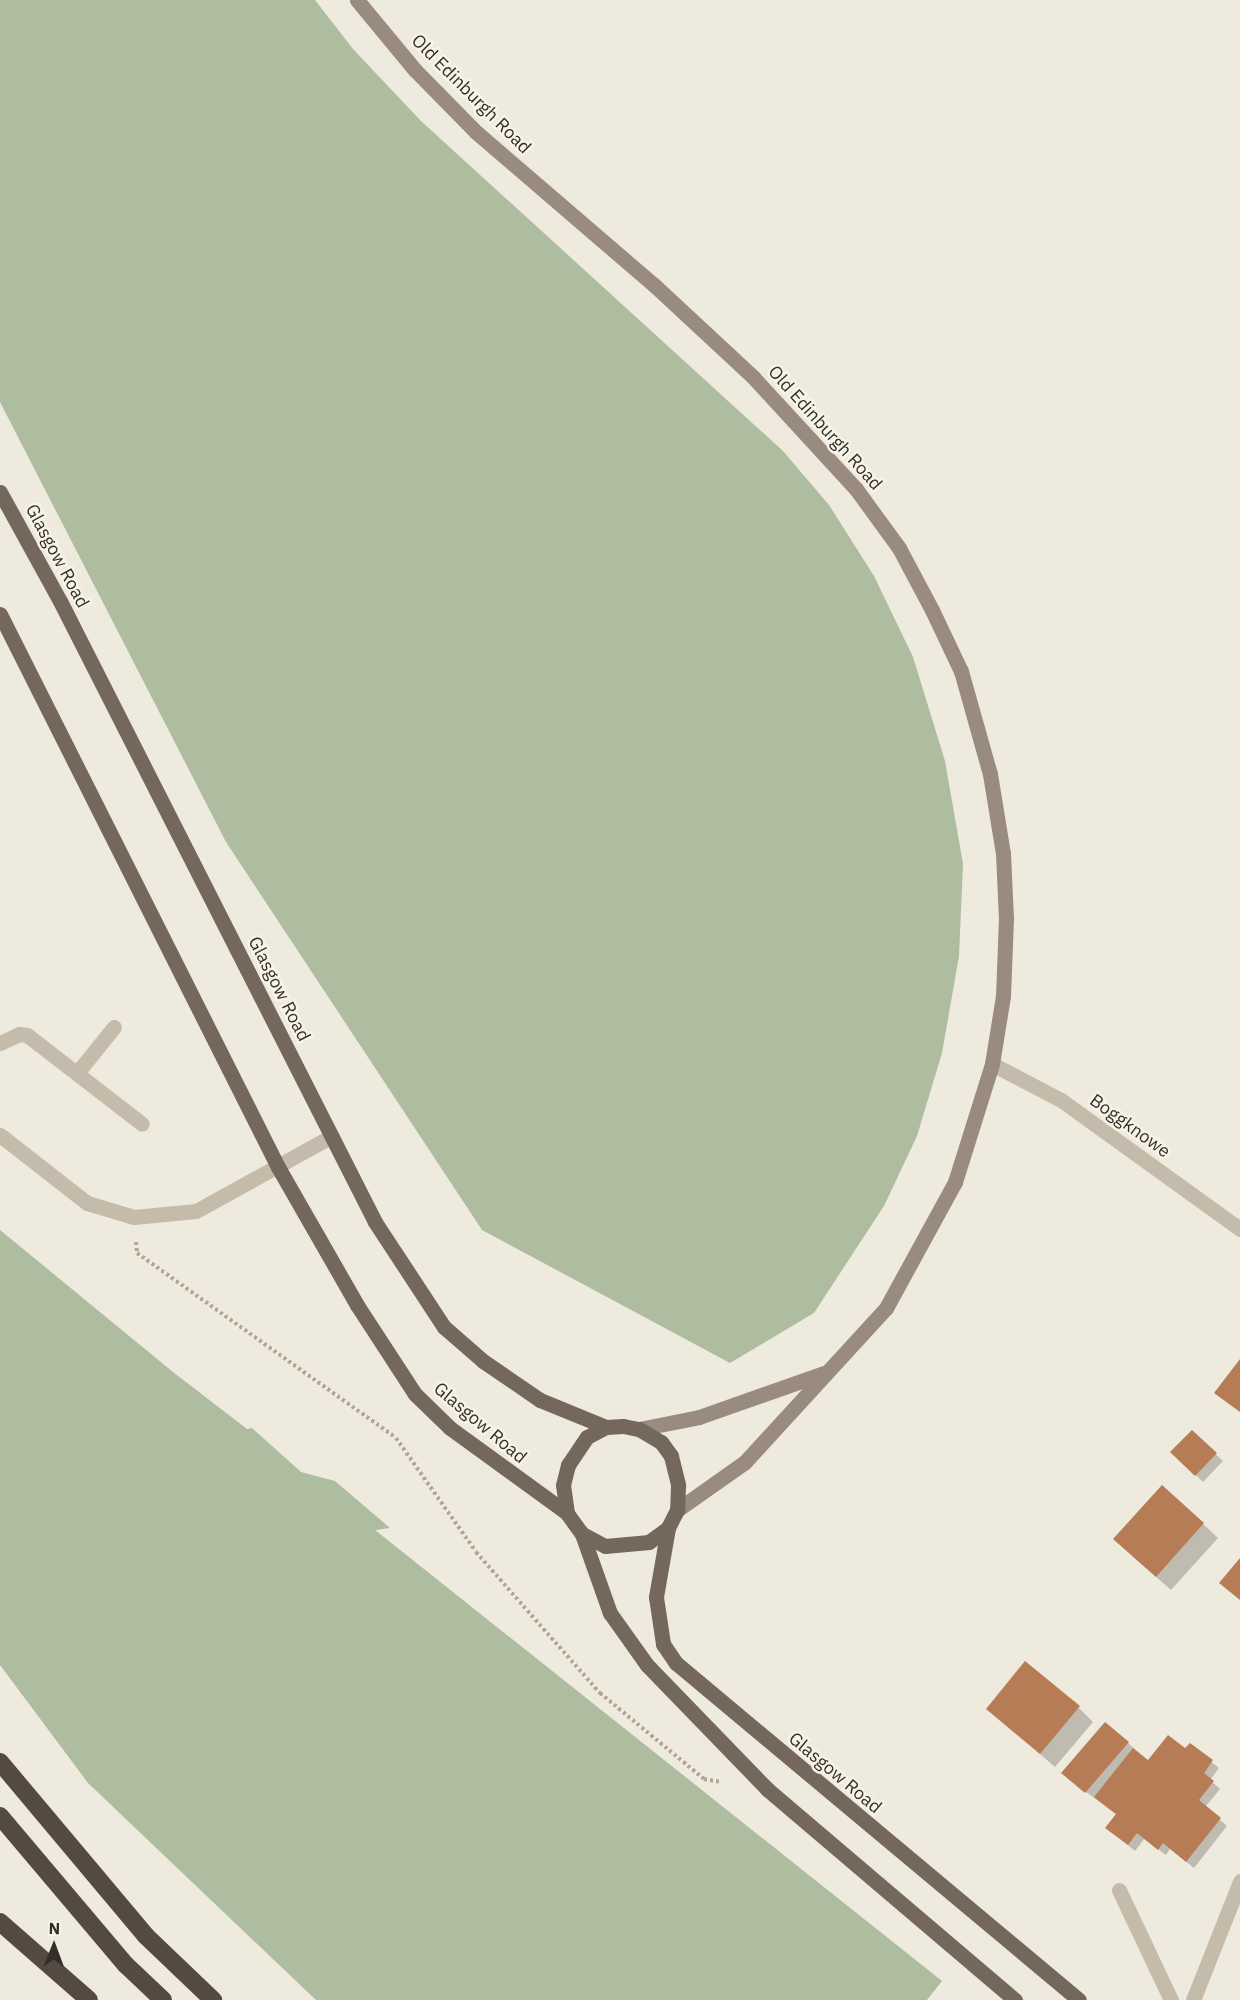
<!DOCTYPE html>
<html>
<head>
<meta charset="utf-8">
<style>
	body { margin:0 }
	#map { position:relative; width:1240px; height:2000px; overflow:hidden; background:#efeade; font-family:"IBM Plex Sans",sans-serif }
	div>[style] { position:absolute }
	.green>* { inset:0; background:#aebc9f }
	.shadow>* { inset:0; background:#0003 }
	.building>* { inset:0; background:#b67c55 }
	.path>* { height:4px; margin-top:-2px; transform-origin:0; background:repeating-linear-gradient(90deg,#b1a695 0 3px,transparent 0 6px) }
	.lane>* { height:15px; margin:-7.5px; padding:0 7.5px; transform-origin:7.5px; border-radius:7.5px; background:#c5bbab }
	.street>* { height:15px; margin:-7.5px; padding:0 7.5px; transform-origin:7.5px; border-radius:7.5px; background:#c5bbab }
	.secondary>* { height:15px; margin:-7.5px; padding:0 7.5px; transform-origin:7.5px; border-radius:7.5px; background:#998b7d }
	.primary>* { height:15px; margin:-7.5px; padding:0 7.5px; transform-origin:7.5px; border-radius:7.5px; background:#74685c }
	.highway>* { height:18px; margin:-9px; padding:0 9px; transform-origin:9px; border-radius:9px; background:#544a41 }
	span { translate:-50% -50%; white-space:nowrap; text-align:center; line-height:1.15; -webkit-text-stroke:5px #f7f3e9; paint-order:stroke }
	.street-label { font-size:18px; color:#342e29 }
	.north { position:absolute; left:24px; top:1916px; width:60px; height:60px; -webkit-text-stroke:4px #f7f3e9; paint-order:stroke; rotate:1deg; font-size:16px; font-weight:700; line-height:24px; text-align:center; color:#342e29 }
	.north::after { content:''; display:block; margin:auto; width:21px; height:27px; background:#342e29; clip-path:polygon(50% 0,100% 100%,50% 72%,0 100%) }
</style>
</head>
<body>
<div id="map">
	<div class="green">
		<div style="clip-path:polygon(0 0,315px 0,353px 49px,421px 121px,783px 451px,829px 505px,874px 576px,913px 657px,945px 761px,963px 864px,959px 956px,942px 1053px,917px 1136px,884px 1206px,814px 1313px,730px 1363px,482px 1230px,226px 842px,0 402px)"></div>
		<div style="clip-path:polygon(0 1230px,173px 1372px,247px 1429px,252px 1428px,301px 1472px,335px 1481px,390px 1528px,375px 1530px,942px 1981px,927px 2000px,316px 2000px,88px 1783px,0 1665px)"></div>
	</div>
	<div class="shadow">
		<div style="clip-path:polygon(1192px 1432px,1223px 1461px,1203px 1482px,1172px 1452px)"></div>
		<div style="clip-path:polygon(1203px 1524px,1218px 1538px,1171px 1590px,1130px 1554px)"></div>
		<div style="clip-path:polygon(1078px 1707px,1093px 1722px,1055px 1767px,988px 1709px)"></div>
		<div style="clip-path:polygon(1128px 1743px,1149px 1762px,1185px 1750px,1190px 1745px,1219px 1768px,1210px 1780px,1220px 1789px,1205px 1807px,1227px 1826px,1194px 1868px,1170px 1849px,1166px 1855px,1144px 1839px,1135px 1851px,1114px 1834px,1117px 1815px,1070px 1780px)"></div>
	</div>
	<div class="building">
		<div style="clip-path:polygon(1240px 1359px,1240px 1412px,1214px 1393px)"></div>
		<div style="clip-path:polygon(1192px 1430px,1217px 1453px,1195px 1476px,1170px 1452px)"></div>
		<div style="clip-path:polygon(1162px 1485px,1204px 1523px,1156px 1577px,1113px 1539px)"></div>
		<div style="clip-path:polygon(1240px 1558px,1240px 1600px,1219px 1583px)"></div>
		<div style="clip-path:polygon(1025px 1661px,1080px 1706px,1040px 1754px,986px 1709px)"></div>
		<div style="clip-path:polygon(1105px 1722px,1129px 1742px,1085px 1793px,1061px 1773px)"></div>
		<div style="clip-path:polygon(1168px 1735px,1185px 1748px,1190px 1743px,1213px 1760px,1204px 1773px,1214px 1781px,1199px 1800px,1221px 1818px,1186px 1862px,1163px 1843px,1158px 1850px,1137px 1833px,1128px 1845px,1105px 1828px,1116px 1814px,1094px 1797px,1133px 1748px,1148px 1760px)"></div>
	</div>
	<div class="path">
		<div style="left:136px;top:1242px;width:11px;rotate:85deg"></div>
		<div style="left:137px;top:1253px;width:318px;rotate:35.5deg"></div>
		<div style="left:396px;top:1438px;width:139px;rotate:54.9deg"></div>
		<div style="left:476px;top:1552px;width:188px;rotate:48.7deg"></div>
		<div style="left:600px;top:1693px;width:135px;rotate:39.6deg"></div>
		<div style="left:704px;top:1779px;width:17px;rotate:10deg"></div>
	</div>
	<div class="lane">
		<div style="left:0;top:1043px;width:21px;rotate:-25deg"></div>
		<div style="left:19px;top:1034px;width:8px;rotate:7deg"></div>
		<div style="left:27px;top:1035px;width:145px;rotate:37.7deg"></div>
		<div style="left:77px;top:1073px;width:59px;rotate:-51.2deg"></div>
		<div style="left:1119px;top:1890px;width:122px;rotate:64.7deg"></div>
		<div style="left:1193px;top:2000px;width:128px;rotate:-68.4deg"></div>
	</div>
	<div class="street">
		<div style="left:992px;top:1064px;width:78px;rotate:27.6deg"></div>
		<div style="left:1061px;top:1100px;width:221px;rotate:35.8deg"></div>
		<div style="left:0;top:1135px;width:110px;rotate:38deg"></div>
		<div style="left:87px;top:1203px;width:49px;rotate:16.6deg"></div>
		<div style="left:134px;top:1217px;width:62px;rotate:-5.5deg"></div>
		<div style="left:196px;top:1211px;width:155px;rotate:-28.9deg"></div>
	</div>
	<div class="secondary">
		<div style="left:357px;top:0;width:91px;rotate:50.4deg"></div>
		<div style="left:415px;top:70px;width:87px;rotate:45.5deg"></div>
		<div style="left:476px;top:132px;width:233px;rotate:40.7deg"></div>
		<div style="left:653px;top:284px;width:137px;rotate:42.9deg"></div>
		<div style="left:753px;top:377px;width:152px;rotate:47.4deg"></div>
		<div style="left:856px;top:489px;width:73px;rotate:53.9deg"></div>
		<div style="left:899px;top:548px;width:70px;rotate:62deg"></div>
		<div style="left:932px;top:610px;width:68px;rotate:64.6deg"></div>
		<div style="left:961px;top:671px;width:107px;rotate:74.3deg"></div>
		<div style="left:990px;top:774px;width:80px;rotate:80.7deg"></div>
		<div style="left:1003px;top:853px;width:65px;rotate:87.4deg"></div>
		<div style="left:1006px;top:918px;width:78px;rotate:92.2deg"></div>
		<div style="left:1003px;top:996px;width:69px;rotate:99.2deg"></div>
		<div style="left:992px;top:1064px;width:124px;rotate:107.4deg"></div>
		<div style="left:955px;top:1182px;width:144px;rotate:118.7deg"></div>
		<div style="left:886px;top:1308px;width:209px;rotate:132.5deg"></div>
		<div style="left:745px;top:1462px;width:83px;rotate:144.8deg"></div>
		<div style="left:639px;top:1429px;width:61px;rotate:-11.3deg"></div>
		<div style="left:699px;top:1417px;width:133px;rotate:-19.4deg"></div>
	</div>
	<div class="primary">
		<div style="left:0;top:492px;width:124px;rotate:61.2deg"></div>
		<div style="left:60px;top:601px;width:696px;rotate:63.1deg"></div>
		<div style="left:375px;top:1222px;width:126px;rotate:56.7deg"></div>
		<div style="left:444px;top:1327px;width:52px;rotate:41.1deg"></div>
		<div style="left:483px;top:1361px;width:69px;rotate:34.4deg"></div>
		<div style="left:540px;top:1400px;width:71px;rotate:22.2deg"></div>
		<div style="left:0;top:614px;width:619px;rotate:63.31deg"></div>
		<div style="left:278px;top:1167px;width:159px;rotate:60.2deg"></div>
		<div style="left:357px;top:1305px;width:106px;rotate:56.9deg"></div>
		<div style="left:415px;top:1394px;width:49px;rotate:44.2deg"></div>
		<div style="left:450px;top:1428px;width:145px;rotate:36deg"></div>
		<div style="left:623px;top:1426px;width:16px;rotate:11deg"></div>
		<div style="left:639px;top:1429px;width:26px;rotate:31deg"></div>
		<div style="left:661px;top:1442px;width:17px;rotate:54deg"></div>
		<div style="left:671px;top:1456px;width:30px;rotate:76deg"></div>
		<div style="left:678px;top:1485px;width:25px;rotate:92deg"></div>
		<div style="left:677px;top:1510px;width:20px;rotate:117deg"></div>
		<div style="left:668px;top:1528px;width:24px;rotate:144deg"></div>
		<div style="left:649px;top:1542px;width:44px;rotate:174.8deg"></div>
		<div style="left:605px;top:1546px;width:26px;rotate:-152deg"></div>
		<div style="left:582px;top:1534px;width:26px;rotate:-126deg"></div>
		<div style="left:567px;top:1513px;width:28px;rotate:-98deg"></div>
		<div style="left:563px;top:1485px;width:21px;rotate:-76deg"></div>
		<div style="left:568px;top:1465px;width:34px;rotate:-56deg"></div>
		<div style="left:587px;top:1437px;width:21px;rotate:-28deg"></div>
		<div style="left:606px;top:1427px;width:17px;rotate:-3deg"></div>
		<div style="left:668px;top:1528px;width:70px;rotate:99.9deg"></div>
		<div style="left:656px;top:1597px;width:48px;rotate:81.5deg"></div>
		<div style="left:663px;top:1644px;width:23px;rotate:56deg"></div>
		<div style="left:676px;top:1663px;width:525px;rotate:39.9deg"></div>
		<div style="left:582px;top:1534px;width:84px;rotate:70.5deg"></div>
		<div style="left:610px;top:1613px;width:64px;rotate:54.6deg"></div>
		<div style="left:647px;top:1665px;width:173px;rotate:45.9deg"></div>
		<div style="left:767px;top:1789px;width:326px;rotate:40.4deg"></div>
	</div>
	<div class="highway">
		<div style="left:0;top:1762px;width:227px;rotate:50deg"></div>
		<div style="left:146px;top:1936px;width:93px;rotate:43.7deg"></div>
		<div style="left:0;top:1816px;width:195px;rotate:49.8deg"></div>
		<div style="left:126px;top:1965px;width:51px;rotate:43.4deg"></div>
		<div style="left:0;top:1922px;width:118px;rotate:41.2deg"></div>
	</div>
	<div class="street-label">
		<span style="left:471px;top:94px;rotate:45deg">Old Edinburgh Road</span>
		<span style="left:825px;top:428px;rotate:48deg">Old Edinburgh Road</span>
		<span style="left:57px;top:556px;rotate:62deg">Glasgow Road</span>
		<span style="left:279px;top:989px;rotate:63deg">Glasgow Road</span>
		<span style="left:1130px;top:1126px;rotate:36deg">Boggknowe</span>
		<span style="left:480px;top:1423px;rotate:40deg">Glasgow Road</span>
		<span style="left:835px;top:1773px;rotate:40deg">Glasgow Road</span>
	</div>
	<div class="north">N</div>
</div>
</body>
</html>
